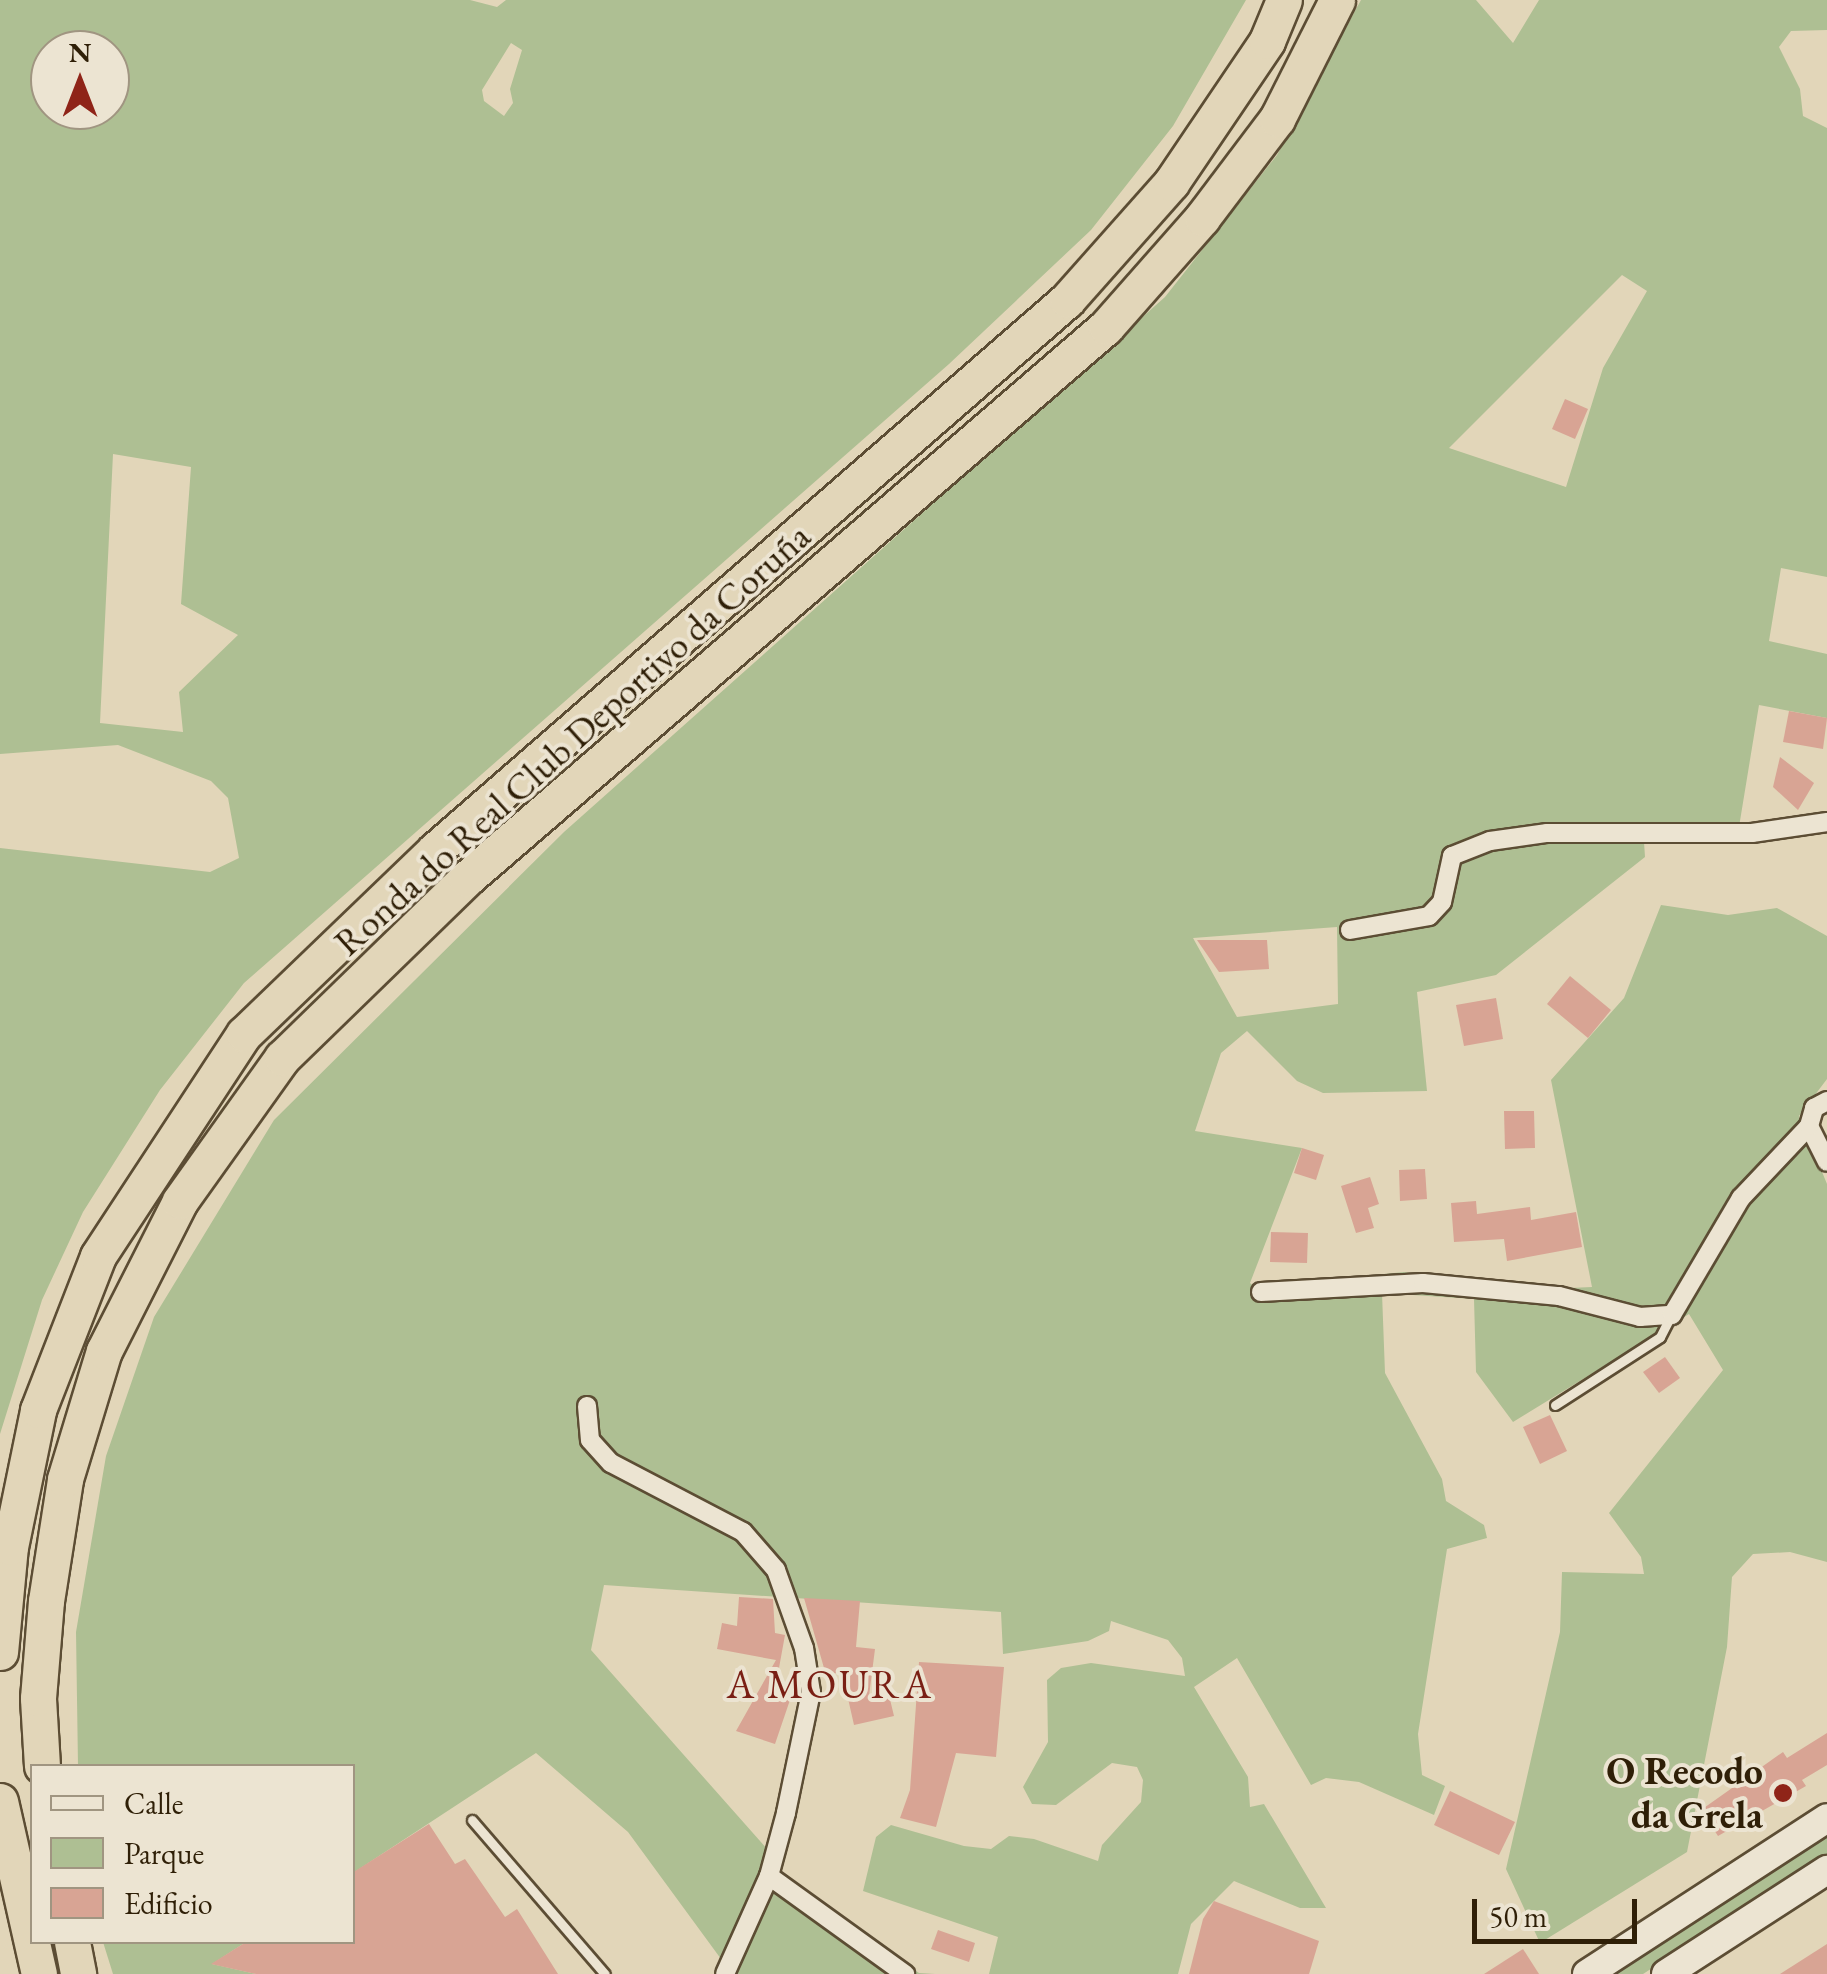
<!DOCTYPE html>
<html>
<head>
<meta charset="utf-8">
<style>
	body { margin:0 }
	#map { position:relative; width:1827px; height:1974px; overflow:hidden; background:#e2d6b9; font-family:"EB Garamond",serif }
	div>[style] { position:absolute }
	.green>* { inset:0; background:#aebf93 }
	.building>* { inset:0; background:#d8a494 }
	.roads { filter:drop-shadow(2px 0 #5c4d34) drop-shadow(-2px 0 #5c4d34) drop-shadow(0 2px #5c4d34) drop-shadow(0 -2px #5c4d34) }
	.lane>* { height:9px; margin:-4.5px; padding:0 4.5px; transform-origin:4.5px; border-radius:4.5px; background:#ece4d2 }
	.street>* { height:18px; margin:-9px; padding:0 9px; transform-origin:9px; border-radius:9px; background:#ece4d2 }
	.secondary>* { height:28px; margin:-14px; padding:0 14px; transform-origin:14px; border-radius:14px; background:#ece4d2 }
	.highway>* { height:35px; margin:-17.5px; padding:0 17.5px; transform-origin:17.5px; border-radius:17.5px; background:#e2d6b9 }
	.dots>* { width:28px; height:28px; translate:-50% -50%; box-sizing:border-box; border:5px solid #ece4d2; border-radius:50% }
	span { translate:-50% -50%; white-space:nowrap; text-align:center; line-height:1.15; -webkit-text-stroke:8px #ece4d2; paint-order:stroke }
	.street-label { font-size:38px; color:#2f1f07 }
	.poi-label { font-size:38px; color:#2f1f07; font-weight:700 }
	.right { translate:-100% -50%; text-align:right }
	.neighbourhood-label { font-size:40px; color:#7a1f14; letter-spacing:2.5px }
	.legend { position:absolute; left:30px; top:1764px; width:325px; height:180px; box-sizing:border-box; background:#ece4d2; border:2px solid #a09581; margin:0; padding:12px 18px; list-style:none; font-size:30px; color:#2f1f07 }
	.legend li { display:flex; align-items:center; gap:20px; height:50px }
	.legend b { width:50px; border:2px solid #a09581 }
	.north { position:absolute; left:30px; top:30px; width:100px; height:100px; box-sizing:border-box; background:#ece4d2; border:2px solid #a09581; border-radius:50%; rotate:0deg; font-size:28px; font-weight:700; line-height:40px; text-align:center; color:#2f1f07 }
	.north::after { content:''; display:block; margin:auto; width:35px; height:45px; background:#8f2418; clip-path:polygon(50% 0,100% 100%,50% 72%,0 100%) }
	.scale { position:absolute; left:1472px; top:1899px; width:165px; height:45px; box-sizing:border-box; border:5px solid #2f1f07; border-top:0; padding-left:12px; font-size:30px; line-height:35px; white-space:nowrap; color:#2f1f07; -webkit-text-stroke:8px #ece4d2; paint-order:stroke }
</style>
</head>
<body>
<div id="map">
	<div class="green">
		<div style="clip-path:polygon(evenodd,0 0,470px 0,497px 7px,506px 0,1246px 0,1173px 126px,1091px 230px,949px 364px,244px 983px,160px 1090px,83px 1212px,42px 1300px,0 1434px,0 848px,210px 872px,239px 858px,228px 798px,211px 781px,118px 745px,0 754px,0 0,511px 43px,522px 50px,510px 89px,513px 103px,504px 116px,484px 101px,482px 90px,511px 43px,0 0,50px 50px,110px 50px,110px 110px,50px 110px,50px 50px,0 0,113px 454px,191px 467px,181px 604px,238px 635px,179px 692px,183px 732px,100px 723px,113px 454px)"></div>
		<div style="clip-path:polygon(evenodd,1361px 0,1476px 0,1513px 43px,1539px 0,1827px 0,1827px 30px,1791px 31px,1779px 47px,1800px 89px,1803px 116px,1827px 128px,1827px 577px,1781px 568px,1769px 641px,1827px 654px,1827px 718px,1759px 705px,1739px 827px,1644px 842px,1645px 857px,1496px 975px,1417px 992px,1427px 1091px,1323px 1093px,1297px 1081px,1247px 1031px,1221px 1053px,1195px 1131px,1302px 1148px,1250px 1283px,1255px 1287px,1404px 1272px,1548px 1289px,1592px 1287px,1551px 1080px,1624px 998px,1661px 905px,1728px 915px,1777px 908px,1827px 936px,1827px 1079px,1799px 1116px,1827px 1184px,1827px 1562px,1790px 1552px,1753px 1554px,1732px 1577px,1727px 1647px,1687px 1852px,1540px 1943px,1506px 1869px,1560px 1632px,1562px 1572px,1644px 1574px,1641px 1557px,1609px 1513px,1723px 1370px,1689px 1314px,1513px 1422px,1476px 1372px,1474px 1299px,1382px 1293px,1385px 1373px,1442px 1479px,1446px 1501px,1484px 1525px,1487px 1538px,1447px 1549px,1418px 1734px,1422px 1775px,1445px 1786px,1434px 1815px,1359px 1782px,1326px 1778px,1311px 1785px,1237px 1658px,1194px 1687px,1248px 1777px,1250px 1807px,1264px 1804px,1326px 1908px,1300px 1908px,1234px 1881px,1191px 1924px,1178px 1974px,989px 1974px,998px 1937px,863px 1891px,876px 1837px,891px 1825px,964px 1846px,991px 1849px,1009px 1836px,1034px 1839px,1098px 1861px,1102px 1845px,1141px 1802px,1143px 1780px,1137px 1767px,1112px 1763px,1056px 1805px,1032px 1804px,1023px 1787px,1048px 1742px,1047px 1680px,1061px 1668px,1091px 1663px,1185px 1676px,1182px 1658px,1168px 1640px,1111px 1621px,1109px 1631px,1088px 1641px,1003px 1654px,1001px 1612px,604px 1585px,591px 1650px,767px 1849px,761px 1873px,784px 1877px,919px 1973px,935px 1974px,732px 1974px,628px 1832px,536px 1753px,353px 1873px,352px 1766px,78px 1766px,76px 1632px,106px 1456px,154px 1317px,274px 1120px,564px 832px,1165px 297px,1277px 155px,1361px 0,1622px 275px,1647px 291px,1603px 368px,1566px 487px,1449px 448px,1622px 275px,1361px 0,1337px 927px,1338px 1004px,1237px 1017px,1193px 938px,1337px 927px)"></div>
		<div style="clip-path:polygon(1827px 1834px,1827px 1855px,1643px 1974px,1611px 1974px)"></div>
		<div style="clip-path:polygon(103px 1942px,246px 1942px,212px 1964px,256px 1974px,113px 1974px)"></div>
	</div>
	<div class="building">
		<div style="clip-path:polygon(1565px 399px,1588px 409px,1575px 439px,1552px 429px)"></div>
		<div style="clip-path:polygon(1789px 711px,1827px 718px,1823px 749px,1783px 742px)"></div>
		<div style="clip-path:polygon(1780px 757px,1814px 783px,1798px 810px,1773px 787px)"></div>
		<div style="clip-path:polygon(1197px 940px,1267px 940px,1269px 969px,1219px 972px)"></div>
		<div style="clip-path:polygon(1570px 976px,1611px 1010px,1588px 1038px,1547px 1004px)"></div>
		<div style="clip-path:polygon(1496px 998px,1503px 1039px,1464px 1046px,1456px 1005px)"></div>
		<div style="clip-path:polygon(1504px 1111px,1534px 1111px,1535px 1148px,1505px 1149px)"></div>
		<div style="clip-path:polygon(1302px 1148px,1324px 1155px,1316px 1180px,1294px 1173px)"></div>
		<div style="clip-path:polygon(1425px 1169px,1427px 1199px,1400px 1201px,1399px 1170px)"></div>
		<div style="clip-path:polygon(1370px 1177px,1379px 1204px,1368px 1208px,1374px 1228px,1356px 1233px,1341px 1186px)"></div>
		<div style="clip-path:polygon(1476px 1201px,1477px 1214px,1530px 1207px,1531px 1220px,1576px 1212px,1582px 1247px,1507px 1261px,1504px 1239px,1454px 1242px,1451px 1203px)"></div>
		<div style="clip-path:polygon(1271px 1232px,1308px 1233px,1307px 1263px,1270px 1262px)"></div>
		<div style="clip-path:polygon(1665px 1357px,1680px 1378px,1659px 1393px,1643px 1372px)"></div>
		<div style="clip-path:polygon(1550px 1415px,1567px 1451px,1540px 1464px,1523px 1427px)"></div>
		<div style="clip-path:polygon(739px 1597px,773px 1599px,775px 1633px,785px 1635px,775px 1690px,791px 1697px,775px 1744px,736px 1731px,776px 1660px,717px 1649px,722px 1623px,737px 1626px)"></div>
		<div style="clip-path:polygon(804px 1598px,860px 1601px,856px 1647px,875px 1649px,869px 1696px,888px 1691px,894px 1716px,854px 1725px,842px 1672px,826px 1675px)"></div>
		<div style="clip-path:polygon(919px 1662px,1004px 1667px,996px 1757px,956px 1753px,936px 1827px,900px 1818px,910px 1790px)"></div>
		<div style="clip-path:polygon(1827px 1733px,1827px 1765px,1802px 1780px,1806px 1786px,1718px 1836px,1701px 1810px,1783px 1752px,1787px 1758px)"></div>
		<div style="clip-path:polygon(1450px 1791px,1515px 1822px,1499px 1855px,1434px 1825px)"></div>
		<div style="clip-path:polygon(429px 1824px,455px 1864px,465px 1859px,505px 1917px,517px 1909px,558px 1974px,256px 1974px,211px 1964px,246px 1942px,352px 1942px,352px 1873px)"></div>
		<div style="clip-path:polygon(1214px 1901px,1319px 1941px,1309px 1974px,1189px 1974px,1203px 1919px)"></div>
		<div style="clip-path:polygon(938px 1930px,975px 1943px,969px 1962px,931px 1949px)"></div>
		<div style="clip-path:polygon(1827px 1944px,1827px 1974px,1780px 1974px)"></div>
		<div style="clip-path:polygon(1523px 1949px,1539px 1974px,1484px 1974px)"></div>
	</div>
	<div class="roads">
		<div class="lane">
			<div style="left:1555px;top:1405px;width:125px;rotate:-32.9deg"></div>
			<div style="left:1660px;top:1337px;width:22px;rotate:-63deg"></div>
			<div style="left:472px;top:1820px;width:203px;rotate:49.2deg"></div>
		</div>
		<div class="street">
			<div style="left:1350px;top:930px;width:80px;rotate:-10deg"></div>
			<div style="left:1429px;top:916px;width:19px;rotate:-47deg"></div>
			<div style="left:1442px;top:902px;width:47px;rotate:-77.7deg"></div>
			<div style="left:1452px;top:856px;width:41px;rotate:-21.5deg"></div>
			<div style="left:1490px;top:841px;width:58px;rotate:-8deg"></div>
			<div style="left:1547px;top:833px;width:205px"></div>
			<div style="left:1752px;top:833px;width:76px;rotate:-8.3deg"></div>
			<div style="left:1809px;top:1126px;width:40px;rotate:63.4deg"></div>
			<div style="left:1261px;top:1292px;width:162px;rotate:-3.2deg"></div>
			<div style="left:1423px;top:1283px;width:137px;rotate:5.5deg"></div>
			<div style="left:1559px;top:1296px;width:84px;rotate:14.5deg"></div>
			<div style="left:1640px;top:1317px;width:32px;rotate:-4deg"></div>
			<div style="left:1672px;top:1315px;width:136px;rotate:-59.5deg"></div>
			<div style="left:1741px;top:1198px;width:99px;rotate:-46.6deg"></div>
			<div style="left:1809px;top:1126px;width:19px;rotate:-74deg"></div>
			<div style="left:1814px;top:1108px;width:15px;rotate:-28deg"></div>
			<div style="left:587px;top:1406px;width:34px;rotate:85deg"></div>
			<div style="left:590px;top:1440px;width:31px;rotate:48deg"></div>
			<div style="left:611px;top:1463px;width:149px;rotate:27.6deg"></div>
			<div style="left:743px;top:1532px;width:50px;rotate:49deg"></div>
			<div style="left:776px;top:1570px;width:83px;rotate:70.3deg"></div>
			<div style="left:804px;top:1648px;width:45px;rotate:81deg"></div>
			<div style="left:811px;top:1692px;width:124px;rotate:101.7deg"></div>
			<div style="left:786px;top:1813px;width:65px;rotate:105.1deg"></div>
			<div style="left:769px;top:1876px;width:107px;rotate:114.2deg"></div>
			<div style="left:769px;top:1876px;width:168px;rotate:35.8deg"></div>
		</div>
		<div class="secondary">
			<div style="left:1587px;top:1974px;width:286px;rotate:-33deg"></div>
			<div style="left:1666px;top:1974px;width:192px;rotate:-32.9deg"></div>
		</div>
		<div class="highway">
			<div style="left:0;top:1652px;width:105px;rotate:-84.6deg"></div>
			<div style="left:10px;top:1547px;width:140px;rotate:-78.4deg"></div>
			<div style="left:38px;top:1410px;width:165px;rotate:-68.7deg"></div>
			<div style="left:98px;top:1256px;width:266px;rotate:-56.7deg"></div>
			<div style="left:244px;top:1034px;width:265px;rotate:-43.9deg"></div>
			<div style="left:435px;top:850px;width:838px;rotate:-41.03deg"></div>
			<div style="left:1067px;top:300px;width:157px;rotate:-48.4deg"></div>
			<div style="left:1171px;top:183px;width:171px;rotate:-55.9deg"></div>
			<div style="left:1267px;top:41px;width:44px;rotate:-67.5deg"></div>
			<div style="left:42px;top:1766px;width:68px;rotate:-93.4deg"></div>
			<div style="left:38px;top:1698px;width:97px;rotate:-85.3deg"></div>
			<div style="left:46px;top:1601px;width:123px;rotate:-81.1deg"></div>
			<div style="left:65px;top:1479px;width:134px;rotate:-73.1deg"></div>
			<div style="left:104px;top:1351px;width:168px;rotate:-63.1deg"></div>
			<div style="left:180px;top:1201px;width:176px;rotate:-54.5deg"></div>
			<div style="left:282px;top:1058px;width:257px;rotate:-44.2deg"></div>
			<div style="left:466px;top:879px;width:845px;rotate:-40.78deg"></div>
			<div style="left:1106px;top:327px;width:145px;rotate:-48.6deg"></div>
			<div style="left:1202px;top:218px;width:124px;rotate:-52.9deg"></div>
			<div style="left:1277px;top:119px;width:133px;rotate:-63.2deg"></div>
			<div style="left:0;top:1801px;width:177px;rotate:77.3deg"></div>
			<div style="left:72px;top:1942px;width:33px;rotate:79deg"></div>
		</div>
	</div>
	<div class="dots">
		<div style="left:1783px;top:1793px;background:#8f2418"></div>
	</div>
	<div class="street-label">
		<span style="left:572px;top:739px;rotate:-42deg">Ronda do Real Club Deportivo da Coruña</span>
	</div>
	<div class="poi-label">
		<span class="right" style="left:1763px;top:1793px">O Recodo<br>da Grela</span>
	</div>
	<div class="neighbourhood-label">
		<span style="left:830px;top:1684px">A MOURA</span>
	</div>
	<ul class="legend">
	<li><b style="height:12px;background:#ece4d2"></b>Calle</li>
	<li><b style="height:28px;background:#aebf93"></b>Parque</li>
	<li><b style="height:28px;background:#d8a494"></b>Edificio</li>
	</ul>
	<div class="north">N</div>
	<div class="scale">50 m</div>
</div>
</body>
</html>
